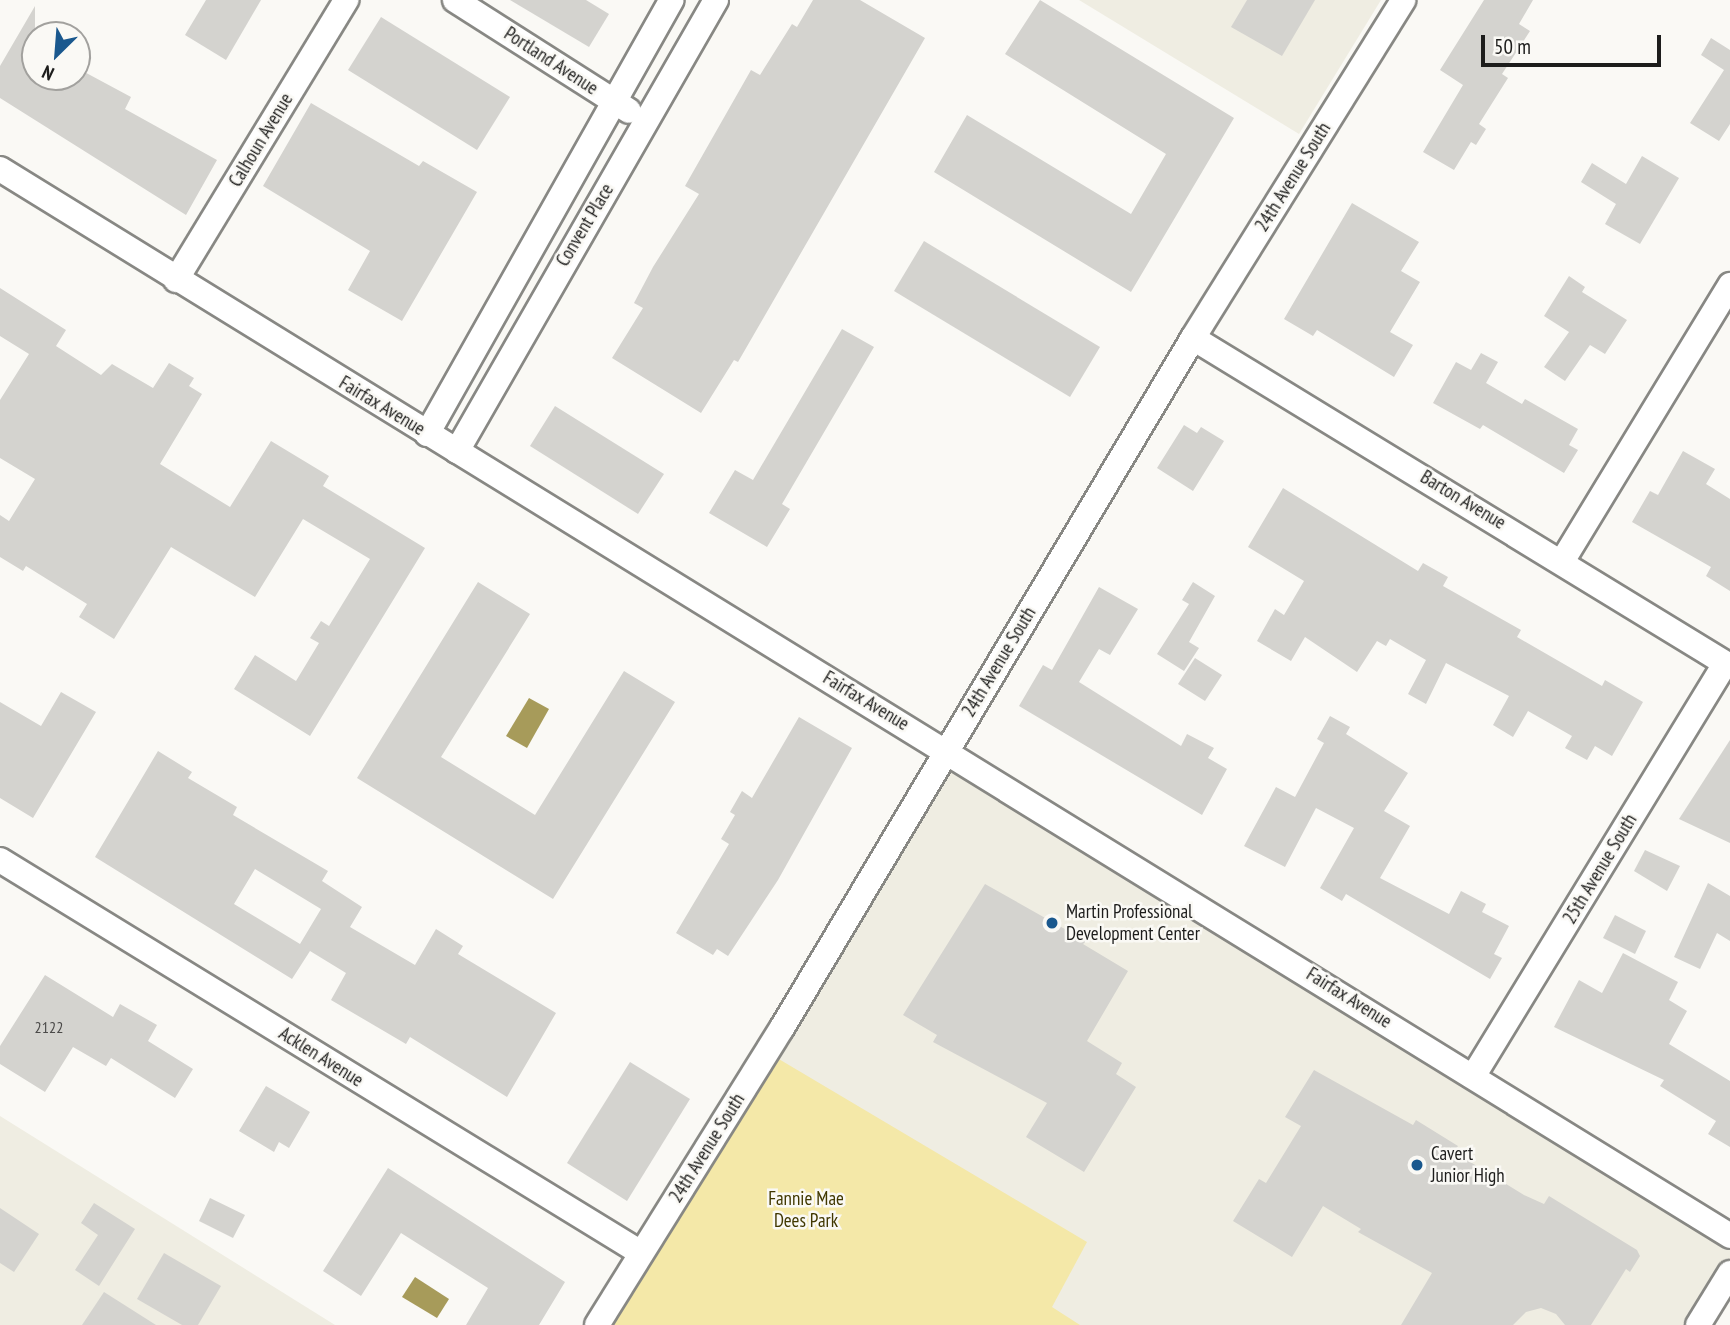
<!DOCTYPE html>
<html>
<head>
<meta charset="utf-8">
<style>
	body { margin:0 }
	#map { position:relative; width:1730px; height:1325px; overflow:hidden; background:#faf9f5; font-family:"PT Sans Narrow",sans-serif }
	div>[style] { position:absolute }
	.built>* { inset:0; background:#efede2 }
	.green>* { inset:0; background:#f4e8a8 }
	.water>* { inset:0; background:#a79b5a }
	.building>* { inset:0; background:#d4d3cf }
	.roads { filter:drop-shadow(2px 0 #888884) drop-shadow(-2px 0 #888884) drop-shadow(0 2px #888884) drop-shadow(0 -2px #888884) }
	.street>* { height:24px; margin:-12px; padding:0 12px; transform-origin:12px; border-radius:12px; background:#fff }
	.dots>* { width:19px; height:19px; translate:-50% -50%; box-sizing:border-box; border:4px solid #faf9f5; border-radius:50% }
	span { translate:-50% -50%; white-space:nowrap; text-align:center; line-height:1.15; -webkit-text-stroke:5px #faf9f5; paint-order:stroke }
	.number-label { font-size:16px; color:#4b4a49 }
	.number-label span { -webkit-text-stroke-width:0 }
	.street-label { font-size:19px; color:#1d1d1c }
	.poi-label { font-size:19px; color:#1d1d1c }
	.left { translate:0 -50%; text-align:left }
	.park-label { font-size:19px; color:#413800 }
	.north { position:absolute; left:21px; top:21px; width:70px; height:70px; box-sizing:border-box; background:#faf9f5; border:2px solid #a2a19e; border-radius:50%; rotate:205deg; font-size:19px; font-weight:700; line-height:28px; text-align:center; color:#1d1d1c }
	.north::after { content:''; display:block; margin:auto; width:24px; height:32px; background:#1a588e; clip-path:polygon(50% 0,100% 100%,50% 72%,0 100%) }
	.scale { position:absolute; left:1481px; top:35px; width:180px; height:32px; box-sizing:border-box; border:4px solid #1d1d1c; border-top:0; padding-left:9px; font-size:21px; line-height:24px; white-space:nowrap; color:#1d1d1c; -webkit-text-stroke:5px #faf9f5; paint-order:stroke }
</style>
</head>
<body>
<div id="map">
	<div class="built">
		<div style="clip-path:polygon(1079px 0,1381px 0,1299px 134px)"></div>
		<div style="clip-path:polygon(946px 749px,1730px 1236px,1730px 1274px,1699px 1325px,860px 1325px,747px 1084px)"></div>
		<div style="clip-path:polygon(0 1116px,335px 1325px,0 1325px)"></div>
	</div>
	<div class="green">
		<div style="clip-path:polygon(767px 1052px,1087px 1242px,1052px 1307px,1080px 1325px,597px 1325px)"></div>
	</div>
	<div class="water">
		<div style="clip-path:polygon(529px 698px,549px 709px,527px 748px,506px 736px)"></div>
		<div style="clip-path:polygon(415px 1277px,449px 1299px,437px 1318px,402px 1297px)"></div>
	</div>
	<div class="building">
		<div style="clip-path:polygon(206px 0,261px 0,226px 60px,185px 35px)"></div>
		<div style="clip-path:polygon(510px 0,586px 0,609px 14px,589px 47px)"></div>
		<div style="clip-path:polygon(813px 0,860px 0,925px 38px,738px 362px,734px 360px,701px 413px,612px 358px,643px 308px,634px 303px,653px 267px,699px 194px,685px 186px,751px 70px,760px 75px,792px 24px,797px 27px)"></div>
		<div style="clip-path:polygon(1040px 0,1234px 118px,1131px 292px,934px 172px,967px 115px,1131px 214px,1166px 154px,1005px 54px)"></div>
		<div style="clip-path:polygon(1247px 0,1315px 0,1282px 56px,1231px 27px)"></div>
		<div style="clip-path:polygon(1484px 0,1533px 0,1519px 24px,1530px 31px,1502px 74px,1508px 78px,1479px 124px,1486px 129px,1476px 145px,1471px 142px,1454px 170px,1423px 152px,1463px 85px,1440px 70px)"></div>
		<div style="clip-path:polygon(35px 6px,35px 77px,77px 77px,77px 68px,131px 97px,125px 109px,217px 160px,186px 215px,0 98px,0 66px)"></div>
		<div style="clip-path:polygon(381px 17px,510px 97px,477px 150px,348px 70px)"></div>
		<div style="clip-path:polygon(1711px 38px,1730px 50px,1730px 124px,1719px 141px,1690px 123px,1724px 70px,1701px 55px)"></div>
		<div style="clip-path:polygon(311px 103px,419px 166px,423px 161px,477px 192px,402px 321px,348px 290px,370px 251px,263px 186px)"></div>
		<div style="clip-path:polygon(1642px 156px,1679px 178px,1640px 244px,1605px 224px,1616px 204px,1581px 182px,1592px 163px,1626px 184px)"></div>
		<div style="clip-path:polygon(1352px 203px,1419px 242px,1401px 271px,1420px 282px,1390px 332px,1413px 345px,1394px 377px,1317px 330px,1313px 336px,1284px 319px)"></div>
		<div style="clip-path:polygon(924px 241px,1100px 347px,1070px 397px,894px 291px)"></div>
		<div style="clip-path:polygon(1569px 276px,1585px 287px,1582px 292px,1627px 320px,1605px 354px,1590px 345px,1565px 381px,1544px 367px,1569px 332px,1544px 316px)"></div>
		<div style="clip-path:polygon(0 288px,66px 330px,56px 346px,101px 375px,112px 364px,153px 388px,169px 363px,194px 378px,189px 386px,202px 394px,160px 464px,230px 507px,271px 441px,329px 476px,323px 486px,425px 548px,310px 736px,234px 689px,255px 655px,296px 681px,319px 643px,310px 638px,321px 621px,329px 626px,370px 559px,303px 519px,255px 597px,171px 547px,114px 639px,79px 617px,87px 604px,26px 566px,23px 571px,0 557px,0 515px,9px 521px,35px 479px,0 458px,0 400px,29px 354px,0 336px)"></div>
		<div style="clip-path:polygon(842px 329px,874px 347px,782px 504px,790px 509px,767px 547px,709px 513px,735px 470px,753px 480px)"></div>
		<div style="clip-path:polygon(1481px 353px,1498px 362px,1486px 383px,1522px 404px,1525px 399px,1578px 429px,1569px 445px,1578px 450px,1564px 473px,1483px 425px,1480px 429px,1433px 403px,1456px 362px,1471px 370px)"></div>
		<div style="clip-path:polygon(555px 406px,664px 474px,638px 514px,530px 446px)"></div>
		<div style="clip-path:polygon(1184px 425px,1197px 433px,1201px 427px,1224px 441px,1193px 491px,1157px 468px)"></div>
		<div style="clip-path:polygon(1683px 451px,1715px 469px,1706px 484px,1730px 499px,1730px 591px,1706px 576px,1711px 567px,1632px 522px,1650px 491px,1658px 495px)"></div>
		<div style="clip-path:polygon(1283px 488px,1418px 571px,1423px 563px,1448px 577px,1443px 586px,1521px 630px,1517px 637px,1602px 686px,1605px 680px,1643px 702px,1612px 756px,1595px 746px,1587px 760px,1565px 748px,1572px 736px,1528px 711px,1513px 737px,1493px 725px,1509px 696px,1446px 663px,1426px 704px,1408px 694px,1426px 660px,1390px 639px,1386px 646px,1377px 641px,1357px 672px,1305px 637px,1291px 661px,1257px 641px,1275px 609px,1284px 615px,1304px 581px,1248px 547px)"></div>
		<div style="clip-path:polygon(478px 582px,530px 614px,441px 757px,535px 815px,624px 671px,675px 702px,553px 899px,357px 778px)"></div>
		<div style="clip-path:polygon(1193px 582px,1215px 596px,1189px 642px,1199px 648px,1184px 671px,1157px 654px,1189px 604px,1182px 600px)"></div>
		<div style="clip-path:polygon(1099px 587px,1138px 609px,1110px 655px,1099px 649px,1079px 682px,1181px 746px,1187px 734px,1214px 748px,1208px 758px,1227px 769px,1202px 815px,1019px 706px,1043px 665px,1052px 670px)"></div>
		<div style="clip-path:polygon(1195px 658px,1222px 675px,1205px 701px,1178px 684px)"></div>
		<div style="clip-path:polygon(61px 692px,96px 712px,33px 818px,0 798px,0 702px,41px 726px)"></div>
		<div style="clip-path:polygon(1330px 716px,1350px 727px,1346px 734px,1408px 773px,1384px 811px,1410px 826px,1380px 878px,1449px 914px,1461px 891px,1486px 904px,1482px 912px,1509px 926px,1494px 954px,1502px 958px,1490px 979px,1346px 894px,1342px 901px,1320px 888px,1354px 828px,1316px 808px,1285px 867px,1244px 846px,1276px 787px,1295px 797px,1324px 743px,1317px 739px)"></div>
		<div style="clip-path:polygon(799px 717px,852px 748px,778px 880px,728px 956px,717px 949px,713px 955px,676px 933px,729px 844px,721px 839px,735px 815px,730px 812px,742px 791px,752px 798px)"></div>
		<div style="clip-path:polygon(1730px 740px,1730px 843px,1679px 819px)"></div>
		<div style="clip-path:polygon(evenodd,158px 751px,192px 772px,188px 778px,237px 807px,233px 815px,328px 871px,322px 881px,362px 907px,350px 927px,415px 965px,436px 929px,463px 946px,458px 954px,556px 1013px,507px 1097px,410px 1037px,406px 1044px,331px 1000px,346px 973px,310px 951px,292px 979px,95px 857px,158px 751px,255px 869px,321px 909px,300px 944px,234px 904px,255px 869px)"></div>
		<div style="clip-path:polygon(1645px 850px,1680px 866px,1667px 891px,1634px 871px)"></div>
		<div style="clip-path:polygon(1708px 883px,1730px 896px,1730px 941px,1717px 933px,1700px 969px,1674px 957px)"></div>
		<div style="clip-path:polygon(985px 884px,1086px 941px,1083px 944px,1128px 971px,1087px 1041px,1122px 1063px,1116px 1074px,1136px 1087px,1084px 1172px,1026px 1137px,1047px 1103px,933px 1042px,937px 1035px,903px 1015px)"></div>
		<div style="clip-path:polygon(1615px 915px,1646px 931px,1635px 954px,1603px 938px)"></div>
		<div style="clip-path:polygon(1623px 953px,1678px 982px,1669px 1000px,1687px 1011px,1669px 1044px,1730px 1081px,1730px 1147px,1708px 1134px,1716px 1121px,1660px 1086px,1664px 1080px,1554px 1027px,1579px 980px,1602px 993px)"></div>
		<div style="clip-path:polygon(45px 975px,113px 1017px,120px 1004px,157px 1025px,148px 1041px,193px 1069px,175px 1098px,111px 1058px,106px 1066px,73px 1047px,45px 1092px,0 1064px,0 1046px)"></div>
		<div style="clip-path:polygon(630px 1062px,690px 1099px,627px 1201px,567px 1163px)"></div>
		<div style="clip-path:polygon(1314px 1070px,1413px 1125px,1416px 1120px,1458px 1146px,1454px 1152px,1524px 1195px,1544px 1204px,1549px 1196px,1637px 1250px,1640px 1256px,1630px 1272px,1626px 1269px,1591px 1325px,1565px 1325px,1556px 1314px,1541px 1308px,1526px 1312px,1513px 1325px,1401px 1325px,1432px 1273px,1358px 1232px,1361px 1229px,1323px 1206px,1292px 1257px,1233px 1221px,1259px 1179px,1266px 1183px,1301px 1126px,1285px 1117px)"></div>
		<div style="clip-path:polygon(266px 1086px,310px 1112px,289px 1148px,279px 1142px,274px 1152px,239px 1131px)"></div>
		<div style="clip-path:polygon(388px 1168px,565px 1282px,539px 1325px,466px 1325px,488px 1288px,401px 1233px,361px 1296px,323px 1271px)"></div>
		<div style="clip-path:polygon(210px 1198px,245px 1215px,233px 1238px,199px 1221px)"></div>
		<div style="clip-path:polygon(94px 1203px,135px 1229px,99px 1286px,75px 1270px,98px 1235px,81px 1223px)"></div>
		<div style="clip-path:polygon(0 1208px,39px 1234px,14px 1272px,0 1263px)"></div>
		<div style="clip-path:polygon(164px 1253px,221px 1286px,198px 1325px,182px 1325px,137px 1299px)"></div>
		<div style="clip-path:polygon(104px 1292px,156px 1325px,82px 1325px)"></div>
	</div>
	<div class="roads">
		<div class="street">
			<div style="left:455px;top:0;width:206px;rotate:32.5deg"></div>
			<div style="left:0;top:169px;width:2033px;rotate:31.66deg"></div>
			<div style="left:176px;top:280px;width:328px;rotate:-58.7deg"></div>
			<div style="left:1193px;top:338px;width:629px;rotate:31.42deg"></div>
			<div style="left:427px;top:434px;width:498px;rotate:-60.6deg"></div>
			<div style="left:457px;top:451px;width:520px;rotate:-60.13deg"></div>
			<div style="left:1563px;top:560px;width:322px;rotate:-58.7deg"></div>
			<div style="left:0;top:860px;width:752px;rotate:31.51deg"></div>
			<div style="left:1474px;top:1075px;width:482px;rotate:-58.6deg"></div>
			<div style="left:597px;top:1325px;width:350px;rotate:-58.1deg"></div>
			<div style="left:782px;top:1028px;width:803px;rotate:-59.22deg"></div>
			<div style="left:1193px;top:338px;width:398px;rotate:-58.1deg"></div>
			<div style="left:1698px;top:1325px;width:61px;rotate:-58.4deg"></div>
		</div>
	</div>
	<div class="dots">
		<div style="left:1052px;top:923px;background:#1a588e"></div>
		<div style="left:1417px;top:1165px;background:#1a588e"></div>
	</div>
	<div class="number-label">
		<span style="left:49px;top:1027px">2122</span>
	</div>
	<div class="street-label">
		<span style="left:551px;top:61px;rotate:33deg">Portland Avenue</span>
		<span style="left:261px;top:140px;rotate:-59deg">Calhoun Avenue</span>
		<span style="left:1293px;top:177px;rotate:-58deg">24th Avenue South</span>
		<span style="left:585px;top:225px;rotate:-59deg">Convent Place</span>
		<span style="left:382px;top:406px;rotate:31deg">Fairfax Avenue</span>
		<span style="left:1463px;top:500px;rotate:31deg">Barton Avenue</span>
		<span style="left:999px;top:662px;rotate:-59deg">24th Avenue South</span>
		<span style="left:866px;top:701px;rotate:31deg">Fairfax Avenue</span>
		<span style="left:1600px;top:869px;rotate:-59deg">25th Avenue South</span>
		<span style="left:1349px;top:998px;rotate:32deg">Fairfax Avenue</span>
		<span style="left:321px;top:1057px;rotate:32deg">Acklen Avenue</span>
		<span style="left:707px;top:1148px;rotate:-58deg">24th Avenue South</span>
	</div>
	<div class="poi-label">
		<span class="left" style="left:1066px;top:923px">Martin Professional<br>Development Center</span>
		<span class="left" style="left:1431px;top:1165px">Cavert<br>Junior High</span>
	</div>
	<div class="park-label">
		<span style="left:806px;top:1210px">Fannie Mae<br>Dees Park</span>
	</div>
	<div class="north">N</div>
	<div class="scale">50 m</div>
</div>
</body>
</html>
